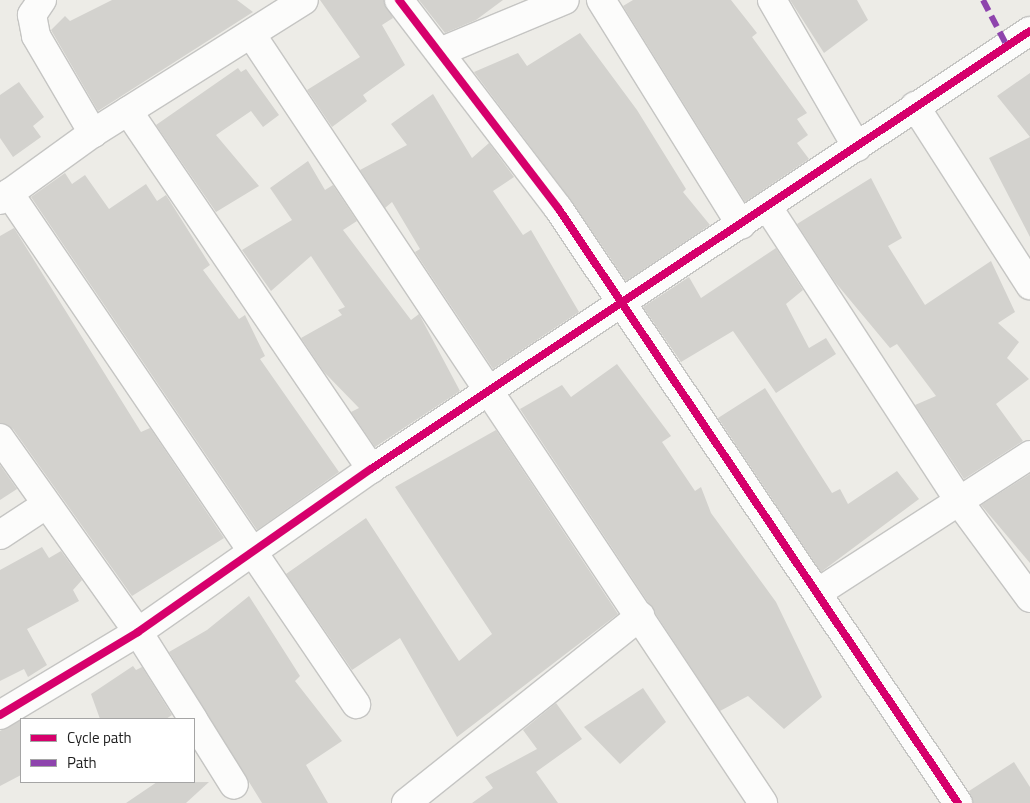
<!DOCTYPE html>
<html>
<head>
<meta charset="utf-8">
<style>
	body { margin:0 }
	#map { position:relative; width:1030px; height:803px; overflow:hidden; background:#edece7; font-family:"Titillium Web",sans-serif }
	div>[style] { position:absolute }
	.building>* { inset:0; background:#d3d2ce }
	.roads { filter:drop-shadow(1px 0 #c5c5c3) drop-shadow(-1px 0 #c5c5c3) drop-shadow(0 1px #c5c5c3) drop-shadow(0 -1px #c5c5c3) }
	.minor>* { height:28px; margin:-14px; padding:0 14px; transform-origin:14px; border-radius:14px; background:#fcfcfb }
	.quiet>* { height:6px; margin-top:-3px; transform-origin:0; background:repeating-linear-gradient(90deg,#8e44ad 0 12px,transparent 0 18px) }
	.cycleway>* { height:8px; margin:-4px; padding:0 4px; transform-origin:4px; border-radius:4px; background:#d6006c }
	span { translate:-50% -50%; white-space:nowrap; text-align:center; line-height:1.15; -webkit-text-stroke:5px #fff; paint-order:stroke }
	.legend { position:absolute; left:20px; top:718px; width:175px; height:65px; box-sizing:border-box; background:#fff; border:1px solid #a5a5a5; margin:0; padding:6px 9px; list-style:none; font-size:15px; color:#1e1e1e }
	.legend li { display:flex; align-items:center; gap:10px; height:25px }
	.legend b { width:25px; border:1px solid #a5a5a5 }
</style>
</head>
<body>
<div id="map">
	<div class="building">
		<div style="clip-path:polygon(112px 0,237px 0,253px 12px,98px 111px,51px 30px,65px 16px,70px 21px)"></div>
		<div style="clip-path:polygon(320px 0,384px 0,393px 18px,382px 25px,405px 65px,363px 95px,367px 101px,332px 127px,307px 90px,360px 57px)"></div>
		<div style="clip-path:polygon(419px 0,503px 0,476px 20px,445px 33px)"></div>
		<div style="clip-path:polygon(633px 0,731px 0,757px 33px,752px 37px,807px 113px,797px 119px,808px 135px,797px 143px,809px 159px,745px 202px,623px 6px)"></div>
		<div style="clip-path:polygon(790px 0,857px 0,868px 20px,824px 53px)"></div>
		<div style="clip-path:polygon(580px 33px,637px 110px,686px 189px,683px 192px,710px 225px,626px 281px,570px 199px,474px 72px,518px 53px,527px 66px)"></div>
		<div style="clip-path:polygon(238px 68px,241px 72px,246px 69px,279px 115px,263px 127px,251px 111px,216px 135px,259px 186px,216px 212px,156px 125px)"></div>
		<div style="clip-path:polygon(1030px 73px,1030px 237px,989px 158px,1030px 137px,997px 96px)"></div>
		<div style="clip-path:polygon(19px 82px,44px 117px,33px 126px,41px 137px,13px 157px,0 138px,0 95px)"></div>
		<div style="clip-path:polygon(433px 94px,472px 158px,489px 143px,514px 177px,493px 191px,523px 235px,531px 230px,579px 312px,493px 369px,415px 252px,420px 249px,392px 202px,385px 208px,360px 170px,407px 145px,391px 124px)"></div>
		<div style="clip-path:polygon(308px 161px,325px 190px,333px 185px,357px 221px,343px 230px,411px 320px,419px 314px,460px 391px,375px 447px,351px 412px,359px 408px,324px 372px,301px 338px,342px 315px,338px 310px,345px 307px,311px 256px,271px 291px,242px 250px,292px 220px,270px 188px)"></div>
		<div style="clip-path:polygon(65px 173px,72px 184px,85px 175px,109px 209px,146px 184px,157px 201px,166px 195px,210px 265px,203px 270px,239px 319px,245px 315px,265px 356px,260px 359px,339px 472px,257px 530px,31px 197px)"></div>
		<div style="clip-path:polygon(871px 178px,902px 238px,888px 246px,925px 305px,991px 261px,1015px 312px,998px 323px,1019px 342px,1007px 358px,1029px 379px,996px 404px,1023px 441px,964px 479px,915px 405px,936px 396px,897px 344px,890px 348px,835px 282px,797px 224px)"></div>
		<div style="clip-path:polygon(14px 228px,141px 432px,150px 428px,224px 538px,132px 596px,13px 429px,0 423px,0 236px)"></div>
		<div style="clip-path:polygon(776px 248px,803px 290px,786px 304px,809px 348px,826px 338px,836px 354px,776px 393px,733px 331px,681px 362px,643px 307px,689px 277px,701px 298px)"></div>
		<div style="clip-path:polygon(617px 364px,671px 436px,662px 442px,695px 491px,701px 487px,711px 513px,776px 602px,822px 697px,784px 729px,748px 696px,720px 711px,520px 409px,562px 385px,571px 397px)"></div>
		<div style="clip-path:polygon(765px 388px,832px 493px,840px 489px,848px 504px,897px 471px,919px 499px,821px 572px,718px 418px)"></div>
		<div style="clip-path:polygon(496px 430px,618px 614px,457px 737px,400px 638px,352px 670px,286px 574px,366px 518px,459px 661px,492px 634px,395px 487px)"></div>
		<div style="clip-path:polygon(0 465px,17px 489px,0 500px)"></div>
		<div style="clip-path:polygon(1030px 474px,1030px 563px,981px 505px)"></div>
		<div style="clip-path:polygon(42px 547px,49px 558px,61px 551px,82px 580px,73px 590px,79px 601px,27px 629px,47px 665px,28px 677px,24px 669px,0 681px,0 570px)"></div>
		<div style="clip-path:polygon(249px 596px,300px 676px,295px 681px,342px 741px,306px 765px,328px 803px,262px 803px,169px 652px,207px 630px)"></div>
		<div style="clip-path:polygon(133px 666px,136px 670px,142px 667px,172px 715px,166px 719px,100px 719px,91px 694px)"></div>
		<div style="clip-path:polygon(643px 688px,666px 722px,620px 764px,584px 727px)"></div>
		<div style="clip-path:polygon(556px 703px,582px 739px,536px 772px,558px 803px,472px 803px,493px 788px,485px 777px,537px 749px,523px 730px)"></div>
		<div style="clip-path:polygon(21px 720px,21px 775px,0 786px,0 731px)"></div>
		<div style="clip-path:polygon(1014px 762px,1030px 787px,1030px 803px,973px 803px,969px 791px)"></div>
		<div style="clip-path:polygon(157px 782px,209px 782px,186px 803px,126px 803px)"></div>
	</div>
	<div class="roads">
		<div class="minor">
			<div style="left:42px;top:0;width:18px;rotate:124deg"></div>
			<div style="left:32px;top:15px;width:21px;rotate:79deg"></div>
			<div style="left:36px;top:36px;width:113px;rotate:59.6deg"></div>
			<div style="left:399px;top:0;width:262px;rotate:52.6deg"></div>
			<div style="left:558px;top:208px;width:717px;rotate:56.09deg"></div>
			<div style="left:601px;top:0;width:265px;rotate:58.1deg"></div>
			<div style="left:772px;top:0;width:170px;rotate:60deg"></div>
			<div style="left:251px;top:34px;width:924px;rotate:56.34deg"></div>
			<div style="left:440px;top:52px;width:135px;rotate:-22.6deg"></div>
			<div style="left:915px;top:106px;width:213px;rotate:57.3deg"></div>
			<div style="left:128px;top:111px;width:433px;rotate:55.8deg"></div>
			<div style="left:9px;top:193px;width:618px;rotate:55.82deg"></div>
			<div style="left:0;top:200px;width:115px;rotate:-35.8deg"></div>
			<div style="left:93px;top:133px;width:249px;rotate:-32.2deg"></div>
			<div style="left:767px;top:206px;width:359px;rotate:56.9deg"></div>
			<div style="left:963px;top:507px;width:113px;rotate:53.6deg"></div>
			<div style="left:0;top:438px;width:238px;rotate:54.6deg"></div>
			<div style="left:138px;top:632px;width:103px;rotate:57.7deg"></div>
			<div style="left:0;top:535px;width:53px;rotate:-33.4deg"></div>
			<div style="left:817px;top:593px;width:254px;rotate:-32.9deg"></div>
			<div style="left:0;top:715px;width:161px;rotate:-31deg"></div>
			<div style="left:138px;top:632px;width:284px;rotate:-35deg"></div>
			<div style="left:371px;top:469px;width:791px;rotate:-33.61deg"></div>
			<div style="left:194px;top:721px;width:75px;rotate:58deg"></div>
			<div style="left:406px;top:803px;width:300px;rotate:-38.6deg"></div>
		</div>
	</div>
	<div class="quiet">
		<div style="left:983px;top:0;width:50px;rotate:62.4deg"></div>
	</div>
	<div class="cycleway">
		<div style="left:399px;top:0;width:262px;rotate:52.6deg"></div>
		<div style="left:558px;top:208px;width:717px;rotate:56.09deg"></div>
		<div style="left:0;top:715px;width:161px;rotate:-31deg"></div>
		<div style="left:138px;top:632px;width:284px;rotate:-35deg"></div>
		<div style="left:371px;top:469px;width:791px;rotate:-33.61deg"></div>
	</div>
	<ul class="legend">
	<li><b style="height:6px;background:#d6006c"></b>Cycle path</li>
	<li><b style="height:6px;background:#8e44ad"></b>Path</li>
	</ul>
</div>
</body>
</html>
